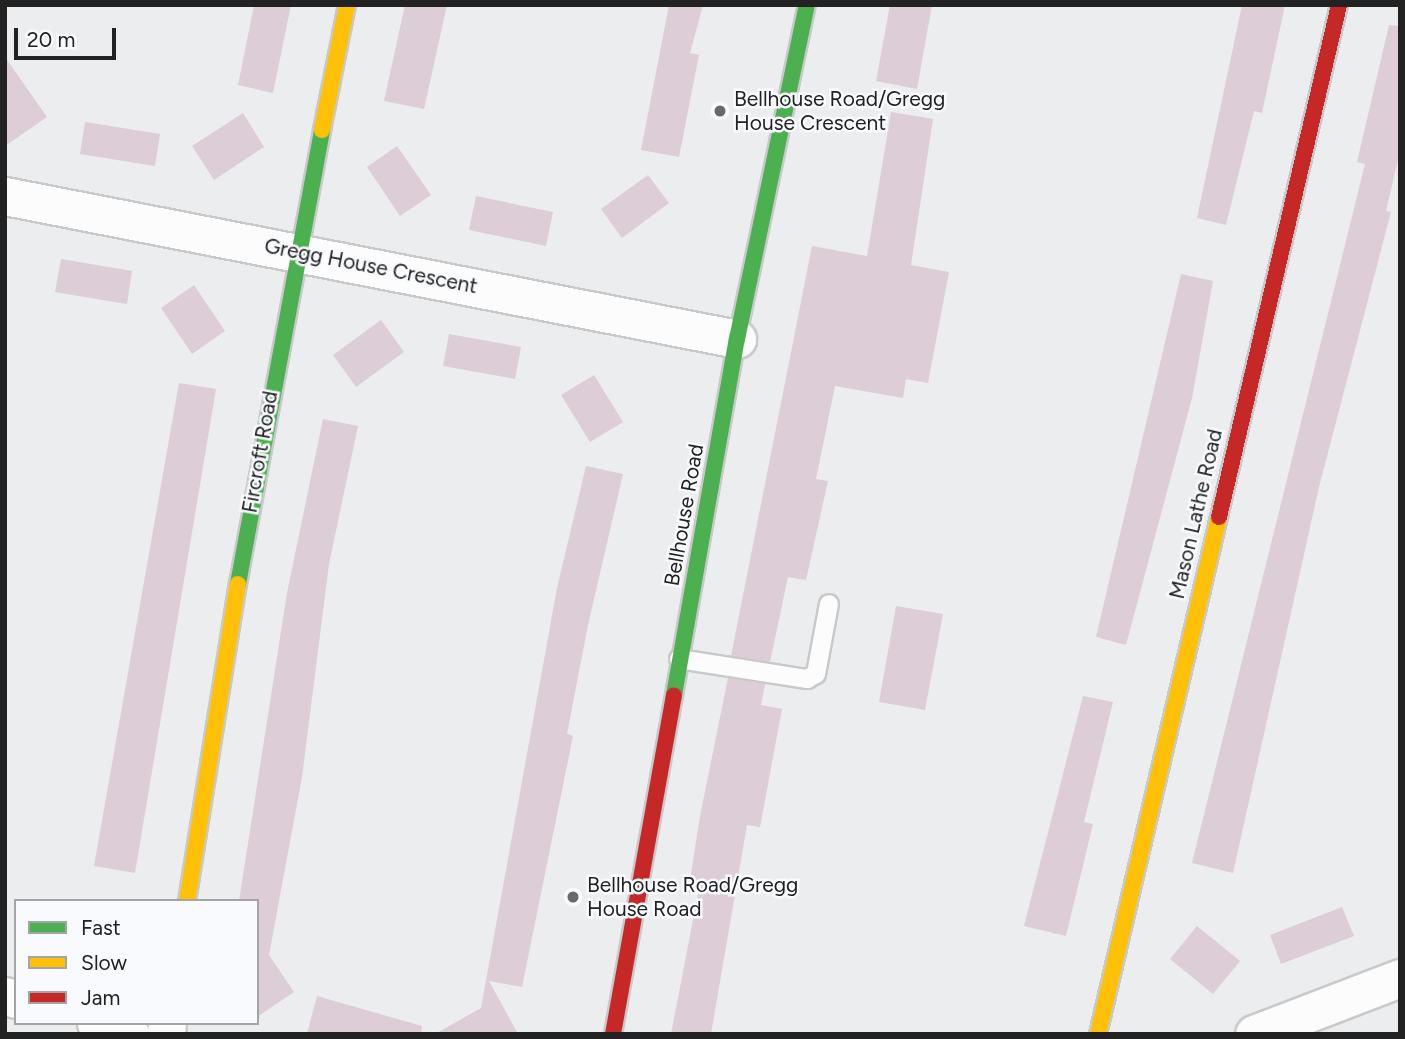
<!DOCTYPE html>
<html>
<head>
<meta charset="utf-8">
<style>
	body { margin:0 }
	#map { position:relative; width:1405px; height:1039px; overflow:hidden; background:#ecedee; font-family:Figtree,sans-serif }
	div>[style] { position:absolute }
	.building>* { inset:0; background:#dccdd7 }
	.roads { filter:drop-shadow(2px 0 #c8c9ca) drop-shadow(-2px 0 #c8c9ca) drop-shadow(0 2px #c8c9ca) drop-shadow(0 -2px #c8c9ca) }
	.lane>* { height:18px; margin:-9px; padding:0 9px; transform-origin:9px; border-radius:9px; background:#fcfcfc }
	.street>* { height:37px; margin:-18.5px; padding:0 18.5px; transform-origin:18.5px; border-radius:18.5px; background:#fcfcfc }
	.fast>* { height:16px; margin:-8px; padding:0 8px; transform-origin:8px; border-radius:8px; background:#4caf50 }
	.slow>* { height:16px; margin:-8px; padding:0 8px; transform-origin:8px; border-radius:8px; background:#ffc107 }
	.jam>* { height:16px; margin:-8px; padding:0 8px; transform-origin:8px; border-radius:8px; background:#c62828 }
	.dots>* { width:19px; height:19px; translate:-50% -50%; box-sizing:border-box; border:4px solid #f8fafd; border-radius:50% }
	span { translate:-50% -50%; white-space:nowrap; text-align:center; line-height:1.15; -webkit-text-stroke:5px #f8fafd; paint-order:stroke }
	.poi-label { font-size:21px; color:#222223 }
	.left { translate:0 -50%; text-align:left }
	.street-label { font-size:21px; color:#222223 }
	.frame { position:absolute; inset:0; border:7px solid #222223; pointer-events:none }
	.legend { position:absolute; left:14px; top:899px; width:245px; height:126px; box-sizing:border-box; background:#f8fafd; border:2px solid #a2a4a6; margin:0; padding:9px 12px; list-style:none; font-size:21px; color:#222223 }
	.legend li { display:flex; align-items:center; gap:14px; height:35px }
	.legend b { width:35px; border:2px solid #a2a4a6 }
	.scale { position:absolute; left:14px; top:28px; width:102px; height:32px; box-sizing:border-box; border:4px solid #222223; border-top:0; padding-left:9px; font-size:21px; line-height:24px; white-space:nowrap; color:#222223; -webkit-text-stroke:5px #f8fafd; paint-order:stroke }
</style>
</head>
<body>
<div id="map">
	<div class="building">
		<div style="clip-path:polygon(254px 5px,291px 5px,273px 93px,238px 85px)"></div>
		<div style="clip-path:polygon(405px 5px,447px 5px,424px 109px,384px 101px)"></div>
		<div style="clip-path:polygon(669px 5px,703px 5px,690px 53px,699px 55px,679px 157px,641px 150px)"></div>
		<div style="clip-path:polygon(890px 5px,932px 5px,917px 89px,876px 81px)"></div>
		<div style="clip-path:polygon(1242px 5px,1285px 5px,1262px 113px,1254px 111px,1226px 225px,1197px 218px)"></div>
		<div style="clip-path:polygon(1389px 25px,1400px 26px,1400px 151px,1386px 211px,1391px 212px,1319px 487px,1233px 873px,1192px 863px,1365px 164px,1357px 162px)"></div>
		<div style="clip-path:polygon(5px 57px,47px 117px,5px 146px)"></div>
		<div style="clip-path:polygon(891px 112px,933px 119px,911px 265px,949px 272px,928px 383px,906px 379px,903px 398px,835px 386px,816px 479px,828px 481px,806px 580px,788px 577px,770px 662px,731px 656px,812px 246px,867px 256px)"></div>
		<div style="clip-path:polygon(243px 113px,264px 147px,214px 180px,192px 146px)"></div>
		<div style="clip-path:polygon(85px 122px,160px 134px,155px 166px,80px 154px)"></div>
		<div style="clip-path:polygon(397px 146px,431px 195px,400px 216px,367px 167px)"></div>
		<div style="clip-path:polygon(648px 175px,669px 203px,622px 238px,601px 209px)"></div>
		<div style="clip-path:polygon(476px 196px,553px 212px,546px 246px,469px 230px)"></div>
		<div style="clip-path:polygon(61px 259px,132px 271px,127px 304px,55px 292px)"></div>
		<div style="clip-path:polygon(1181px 274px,1213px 281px,1192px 398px,1126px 645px,1096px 637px)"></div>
		<div style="clip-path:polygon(194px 285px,225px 331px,192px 354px,161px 308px)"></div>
		<div style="clip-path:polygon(381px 320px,404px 352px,356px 387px,333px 355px)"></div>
		<div style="clip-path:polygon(449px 334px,521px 347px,515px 379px,443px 366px)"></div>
		<div style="clip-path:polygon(594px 375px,623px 422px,590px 442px,561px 395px)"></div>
		<div style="clip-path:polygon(179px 383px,216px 389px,135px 873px,94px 866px)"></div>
		<div style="clip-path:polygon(323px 419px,358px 426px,329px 564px,302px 777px,269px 955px,294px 992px,257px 1017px,257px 901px,239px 901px,287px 593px)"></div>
		<div style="clip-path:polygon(586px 466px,623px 474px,588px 625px,567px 734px,573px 736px,522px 987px,489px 981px,518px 1034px,435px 1034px,481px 1008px,557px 588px)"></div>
		<div style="clip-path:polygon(896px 606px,943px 614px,925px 710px,879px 702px)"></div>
		<div style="clip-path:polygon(728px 678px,765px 684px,761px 705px,782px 709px,760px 827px,747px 825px,711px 1034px,671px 1034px,698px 894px,688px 893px,700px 816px)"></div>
		<div style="clip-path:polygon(1083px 696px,1113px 702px,1084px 822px,1093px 824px,1066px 936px,1024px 926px)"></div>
		<div style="clip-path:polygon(1342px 907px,1354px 936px,1281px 964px,1270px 935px)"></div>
		<div style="clip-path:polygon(1197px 926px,1240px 961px,1213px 994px,1170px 959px)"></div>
		<div style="clip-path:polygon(317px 996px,422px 1026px,421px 1034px,307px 1034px)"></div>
	</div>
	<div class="roads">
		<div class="lane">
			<div style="left:679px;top:659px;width:130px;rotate:8.9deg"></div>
			<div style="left:807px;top:679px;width:10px;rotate:-29deg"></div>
			<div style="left:816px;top:674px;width:71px;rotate:-79.5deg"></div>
		</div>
		<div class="street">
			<div style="left:5px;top:196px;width:746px;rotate:11.05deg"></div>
			<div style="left:5px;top:996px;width:11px;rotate:15deg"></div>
			<div style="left:96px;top:1023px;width:36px;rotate:18deg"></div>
			<div style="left:166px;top:1034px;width:11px;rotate:-85deg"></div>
			<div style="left:1254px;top:1034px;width:156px;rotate:-21deg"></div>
		</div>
		<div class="fast">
			<div style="left:238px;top:584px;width:462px;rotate:-79.5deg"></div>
			<div style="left:674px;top:695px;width:362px;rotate:-80deg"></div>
			<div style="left:737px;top:339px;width:341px;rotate:-78.2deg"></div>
		</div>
		<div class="slow">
			<div style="left:322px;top:130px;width:127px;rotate:-78.7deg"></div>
			<div style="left:187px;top:901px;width:321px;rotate:-80.9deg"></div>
			<div style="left:1098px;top:1034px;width:531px;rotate:-76.83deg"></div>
		</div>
		<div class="jam">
			<div style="left:1219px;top:517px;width:526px;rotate:-76.81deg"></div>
			<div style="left:613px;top:1034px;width:344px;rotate:-79.8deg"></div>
		</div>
	</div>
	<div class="dots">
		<div style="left:720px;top:111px;background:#69696a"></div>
		<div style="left:573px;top:897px;background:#69696a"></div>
	</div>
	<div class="poi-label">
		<span class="left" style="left:734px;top:111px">Bellhouse Road/Gregg<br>House Crescent</span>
		<span class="left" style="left:587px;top:897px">Bellhouse Road/Gregg<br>House Road</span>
	</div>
	<div class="street-label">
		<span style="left:371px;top:266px;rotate:11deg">Gregg House Crescent</span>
		<span style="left:260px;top:452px;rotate:-80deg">Fircroft Road</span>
		<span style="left:1196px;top:514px;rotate:-77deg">Mason Lathe Road</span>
		<span style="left:684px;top:515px;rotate:-80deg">Bellhouse Road</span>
	</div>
	<div class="frame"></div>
	<ul class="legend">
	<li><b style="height:9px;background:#4caf50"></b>Fast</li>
	<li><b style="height:9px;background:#ffc107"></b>Slow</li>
	<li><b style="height:9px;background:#c62828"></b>Jam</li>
	</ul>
	<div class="scale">20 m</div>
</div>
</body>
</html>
